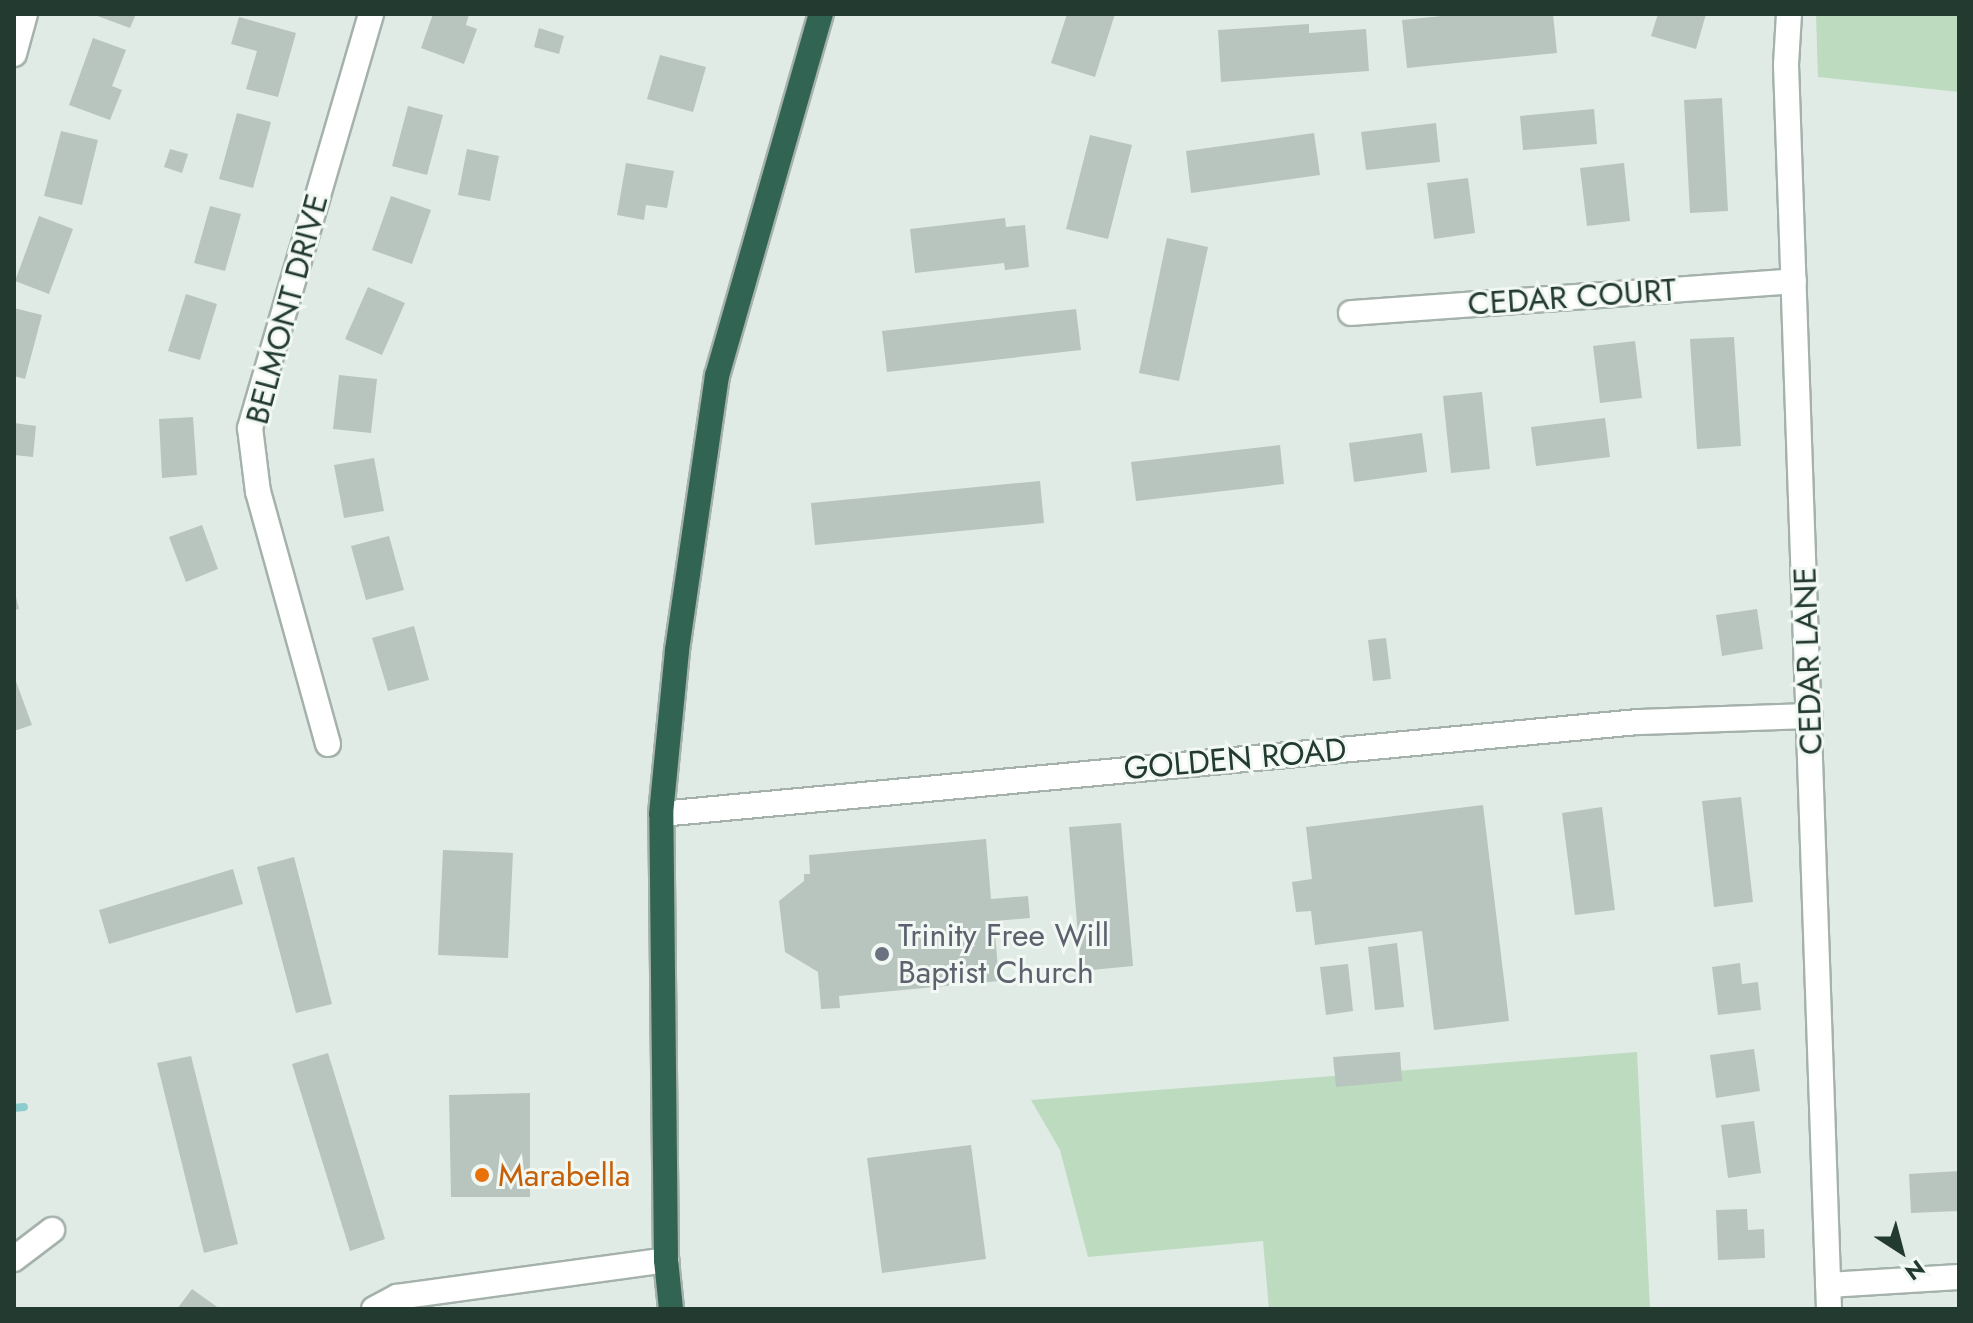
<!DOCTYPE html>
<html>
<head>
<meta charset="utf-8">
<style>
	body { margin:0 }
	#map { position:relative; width:1973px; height:1323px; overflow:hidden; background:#e1ebe5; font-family:Jost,sans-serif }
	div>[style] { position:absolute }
	.green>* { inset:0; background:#bcdbbf }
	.stream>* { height:8px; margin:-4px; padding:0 4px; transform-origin:4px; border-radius:4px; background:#8dcccc }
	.building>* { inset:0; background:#b7c5be }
	.roads { filter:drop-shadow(2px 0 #a4b2ab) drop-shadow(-2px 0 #a4b2ab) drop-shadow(0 2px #a4b2ab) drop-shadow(0 -2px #a4b2ab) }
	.minor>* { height:24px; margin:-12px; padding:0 12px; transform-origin:12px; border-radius:12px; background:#fff }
	.highway>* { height:24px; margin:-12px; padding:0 12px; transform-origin:12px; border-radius:12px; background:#316452 }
	.dots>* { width:22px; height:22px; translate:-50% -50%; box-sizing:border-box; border:4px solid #f2f8f4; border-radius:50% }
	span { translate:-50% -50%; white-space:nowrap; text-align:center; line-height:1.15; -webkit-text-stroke:6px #f2f8f4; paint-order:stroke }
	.street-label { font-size:32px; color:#233a30 }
	.worship-label { font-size:32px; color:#5b616d }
	.left { translate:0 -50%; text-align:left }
	.food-label { font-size:32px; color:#c56008 }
	.frame { position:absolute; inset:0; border:16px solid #233a30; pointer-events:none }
	.north { position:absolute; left:1861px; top:1211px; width:80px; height:80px; -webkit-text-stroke:6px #f2f8f4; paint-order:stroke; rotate:144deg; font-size:22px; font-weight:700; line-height:32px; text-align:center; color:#233a30 }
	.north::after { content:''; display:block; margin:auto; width:28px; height:36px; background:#233a30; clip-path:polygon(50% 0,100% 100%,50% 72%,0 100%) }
</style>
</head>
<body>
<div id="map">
	<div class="green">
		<div style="clip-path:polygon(1816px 14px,1959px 14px,1959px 92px,1818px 77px)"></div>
		<div style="clip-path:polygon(1637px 1052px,1650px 1309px,1269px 1309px,1263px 1241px,1088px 1257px,1060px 1150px,1031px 1100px)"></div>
	</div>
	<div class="stream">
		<div style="left:14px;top:1108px;width:10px;rotate:-6deg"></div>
	</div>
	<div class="building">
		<div style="clip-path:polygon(92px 14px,136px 14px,130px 28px)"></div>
		<div style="clip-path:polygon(433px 14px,469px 14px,466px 25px,477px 29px,464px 64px,421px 48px)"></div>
		<div style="clip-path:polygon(1067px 14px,1115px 14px,1095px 77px,1051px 63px)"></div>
		<div style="clip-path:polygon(1462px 14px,1553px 14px,1557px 53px,1407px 68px,1402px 20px)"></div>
		<div style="clip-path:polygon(1658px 14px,1706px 14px,1696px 49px,1651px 36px)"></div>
		<div style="clip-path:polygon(239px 17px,296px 33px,278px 97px,246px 89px,257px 51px,231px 44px)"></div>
		<div style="clip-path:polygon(1309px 24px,1309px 33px,1366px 29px,1369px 71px,1221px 82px,1218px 30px)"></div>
		<div style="clip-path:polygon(539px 28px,564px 36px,559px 54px,534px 47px)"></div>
		<div style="clip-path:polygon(93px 38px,126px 50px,112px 86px,122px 90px,110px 120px,69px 105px)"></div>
		<div style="clip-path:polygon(660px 55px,706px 67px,693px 112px,647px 99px)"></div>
		<div style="clip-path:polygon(1722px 98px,1728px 211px,1690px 213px,1684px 100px)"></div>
		<div style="clip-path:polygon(408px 106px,443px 115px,427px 175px,392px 166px)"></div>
		<div style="clip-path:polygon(1594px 109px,1597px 144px,1523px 150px,1520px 116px)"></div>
		<div style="clip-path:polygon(237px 113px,271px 122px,253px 188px,219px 179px)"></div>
		<div style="clip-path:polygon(1436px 123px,1440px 162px,1366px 170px,1361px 132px)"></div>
		<div style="clip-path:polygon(61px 131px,98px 140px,82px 205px,44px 196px)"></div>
		<div style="clip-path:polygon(1314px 133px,1320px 175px,1191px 193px,1186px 151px)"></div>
		<div style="clip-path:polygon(1090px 135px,1132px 145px,1108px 239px,1066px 229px)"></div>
		<div style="clip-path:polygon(170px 149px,188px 154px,182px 173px,164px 167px)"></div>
		<div style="clip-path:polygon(467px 149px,499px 156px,490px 201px,458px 195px)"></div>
		<div style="clip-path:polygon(626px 163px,674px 171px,667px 208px,646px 205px,644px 220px,617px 215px)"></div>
		<div style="clip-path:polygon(1624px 163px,1630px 221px,1587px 226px,1580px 168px)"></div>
		<div style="clip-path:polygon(1468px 178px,1475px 233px,1434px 239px,1427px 183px)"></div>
		<div style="clip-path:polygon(391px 196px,431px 210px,412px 264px,372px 250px)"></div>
		<div style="clip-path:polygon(210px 206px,241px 214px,225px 271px,194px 263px)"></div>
		<div style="clip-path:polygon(39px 216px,73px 229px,49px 294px,15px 281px)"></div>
		<div style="clip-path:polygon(1005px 218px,1006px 227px,1025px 225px,1029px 267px,1005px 270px,1004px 263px,915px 273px,910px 229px)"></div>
		<div style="clip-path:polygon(1167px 238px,1208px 247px,1179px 381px,1139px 373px)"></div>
		<div style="clip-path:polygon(368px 287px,405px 303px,382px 355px,345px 339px)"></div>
		<div style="clip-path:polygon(186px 294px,217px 304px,200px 360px,168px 351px)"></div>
		<div style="clip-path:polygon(14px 308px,42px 315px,25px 379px,14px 376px)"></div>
		<div style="clip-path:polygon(1076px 309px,1081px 350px,887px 372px,882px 331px)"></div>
		<div style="clip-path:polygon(1734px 337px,1741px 446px,1697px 449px,1690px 339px)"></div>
		<div style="clip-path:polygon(1635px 341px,1642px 398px,1600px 403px,1593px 346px)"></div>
		<div style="clip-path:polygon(339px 375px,377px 379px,371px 433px,333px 429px)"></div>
		<div style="clip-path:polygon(1482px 392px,1490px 469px,1451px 473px,1443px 396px)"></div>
		<div style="clip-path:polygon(193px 417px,197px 475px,162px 478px,159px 419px)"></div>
		<div style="clip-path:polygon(1605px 418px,1610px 457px,1536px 466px,1531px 427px)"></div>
		<div style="clip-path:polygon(14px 423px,36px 426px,33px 457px,14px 455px)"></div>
		<div style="clip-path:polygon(1422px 433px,1427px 472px,1354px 482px,1349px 443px)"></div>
		<div style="clip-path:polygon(1280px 445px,1284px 484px,1136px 501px,1131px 462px)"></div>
		<div style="clip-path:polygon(374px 458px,384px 511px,344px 518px,334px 465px)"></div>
		<div style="clip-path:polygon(1040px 481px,1044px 523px,815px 545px,811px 503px)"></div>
		<div style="clip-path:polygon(202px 525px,218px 569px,186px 582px,169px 537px)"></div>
		<div style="clip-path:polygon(389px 536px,404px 590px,366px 600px,351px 546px)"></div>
		<div style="clip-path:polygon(14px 589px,19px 609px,14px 610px)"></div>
		<div style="clip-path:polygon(1757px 609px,1763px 649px,1722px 656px,1716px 615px)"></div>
		<div style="clip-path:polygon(414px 626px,429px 680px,388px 691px,372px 638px)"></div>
		<div style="clip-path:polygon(1386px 638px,1391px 679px,1373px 681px,1368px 640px)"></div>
		<div style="clip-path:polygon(14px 676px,32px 725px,14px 731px)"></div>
		<div style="clip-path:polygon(1741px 797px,1753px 902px,1714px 907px,1702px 801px)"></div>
		<div style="clip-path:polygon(1483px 805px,1509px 1021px,1434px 1030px,1422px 931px,1315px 945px,1311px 911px,1296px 912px,1292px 882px,1312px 879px,1306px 827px)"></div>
		<div style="clip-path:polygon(1602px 807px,1615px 910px,1575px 915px,1562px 813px)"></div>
		<div style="clip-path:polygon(1121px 823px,1133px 966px,1081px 971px,1069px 827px)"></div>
		<div style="clip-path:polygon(986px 839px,991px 899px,1028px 896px,1030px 918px,994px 921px,999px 981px,839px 996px,840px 1008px,821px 1009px,818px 972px,785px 952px,779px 901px,804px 881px,804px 874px,810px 874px,809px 855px)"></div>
		<div style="clip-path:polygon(443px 850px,513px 853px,508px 958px,438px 955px)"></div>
		<div style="clip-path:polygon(294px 857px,332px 1004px,296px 1013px,257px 867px)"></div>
		<div style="clip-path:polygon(233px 869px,243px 904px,109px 944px,99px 910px)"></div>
		<div style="clip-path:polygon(1397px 943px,1404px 1007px,1375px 1010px,1368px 947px)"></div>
		<div style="clip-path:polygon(1740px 963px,1742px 984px,1758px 982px,1761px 1010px,1718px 1015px,1712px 967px)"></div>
		<div style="clip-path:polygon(1348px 964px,1353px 1011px,1326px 1015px,1320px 967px)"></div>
		<div style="clip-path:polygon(1754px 1049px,1760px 1091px,1716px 1098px,1710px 1055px)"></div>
		<div style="clip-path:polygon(1400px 1052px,1402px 1081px,1336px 1087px,1333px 1057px)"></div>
		<div style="clip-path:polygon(328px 1053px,385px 1239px,350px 1251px,292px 1064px)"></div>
		<div style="clip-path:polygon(191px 1056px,238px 1244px,204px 1253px,157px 1063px)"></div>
		<div style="clip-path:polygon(530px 1093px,530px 1197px,451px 1197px,449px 1095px)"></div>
		<div style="clip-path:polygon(1754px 1121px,1761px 1173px,1728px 1178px,1721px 1125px)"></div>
		<div style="clip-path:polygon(971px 1145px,986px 1259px,882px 1273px,867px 1158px)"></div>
		<div style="clip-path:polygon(1959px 1171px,1959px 1211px,1911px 1213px,1909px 1174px)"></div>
		<div style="clip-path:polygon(1747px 1209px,1748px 1230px,1764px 1229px,1765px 1258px,1718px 1260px,1716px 1210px)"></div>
		<div style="clip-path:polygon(192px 1289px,220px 1309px,177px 1309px)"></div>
	</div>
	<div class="roads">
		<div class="minor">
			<div style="left:1789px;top:14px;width:51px;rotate:93.4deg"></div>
			<div style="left:1786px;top:65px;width:1245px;rotate:88.02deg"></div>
			<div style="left:14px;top:54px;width:41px;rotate:-74.6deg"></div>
			<div style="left:1351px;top:313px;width:444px;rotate:-4.1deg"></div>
			<div style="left:328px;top:744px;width:262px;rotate:-105.5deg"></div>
			<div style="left:258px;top:492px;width:64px;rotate:-97.1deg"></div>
			<div style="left:250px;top:428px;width:431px;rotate:-73.7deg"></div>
			<div style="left:661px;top:814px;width:981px;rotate:-5.38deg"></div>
			<div style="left:1638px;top:722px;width:172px;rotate:-2deg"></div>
			<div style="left:14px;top:1259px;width:48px;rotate:-37.3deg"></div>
			<div style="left:1828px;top:1285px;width:131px;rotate:-3.5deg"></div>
			<div style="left:374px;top:1309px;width:26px;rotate:-28deg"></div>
			<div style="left:397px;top:1297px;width:272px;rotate:-7.8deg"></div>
		</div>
		<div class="highway">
			<div style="left:671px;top:1309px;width:49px;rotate:-95.8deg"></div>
			<div style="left:666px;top:1260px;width:446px;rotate:-90.6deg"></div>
			<div style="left:661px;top:814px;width:165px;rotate:-84.4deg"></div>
			<div style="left:677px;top:650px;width:277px;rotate:-81.7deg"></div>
			<div style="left:717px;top:376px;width:377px;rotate:-74deg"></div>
		</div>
	</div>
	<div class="dots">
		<div style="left:882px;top:954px;background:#6b7280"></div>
		<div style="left:482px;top:1175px;background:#e8710a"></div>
	</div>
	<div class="street-label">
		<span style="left:1572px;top:297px;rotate:-4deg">CEDAR COURT</span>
		<span style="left:287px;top:309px;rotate:-75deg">BELMONT DRIVE</span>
		<span style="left:1808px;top:661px;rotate:-92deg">CEDAR LANE</span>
		<span style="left:1235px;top:759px;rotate:-5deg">GOLDEN ROAD</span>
	</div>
	<div class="worship-label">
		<span class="left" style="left:898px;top:954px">Trinity Free Will<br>Baptist Church</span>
	</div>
	<div class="food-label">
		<span class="left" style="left:498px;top:1175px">Marabella</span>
	</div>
	<div class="frame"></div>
	<div class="north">N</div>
</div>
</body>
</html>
